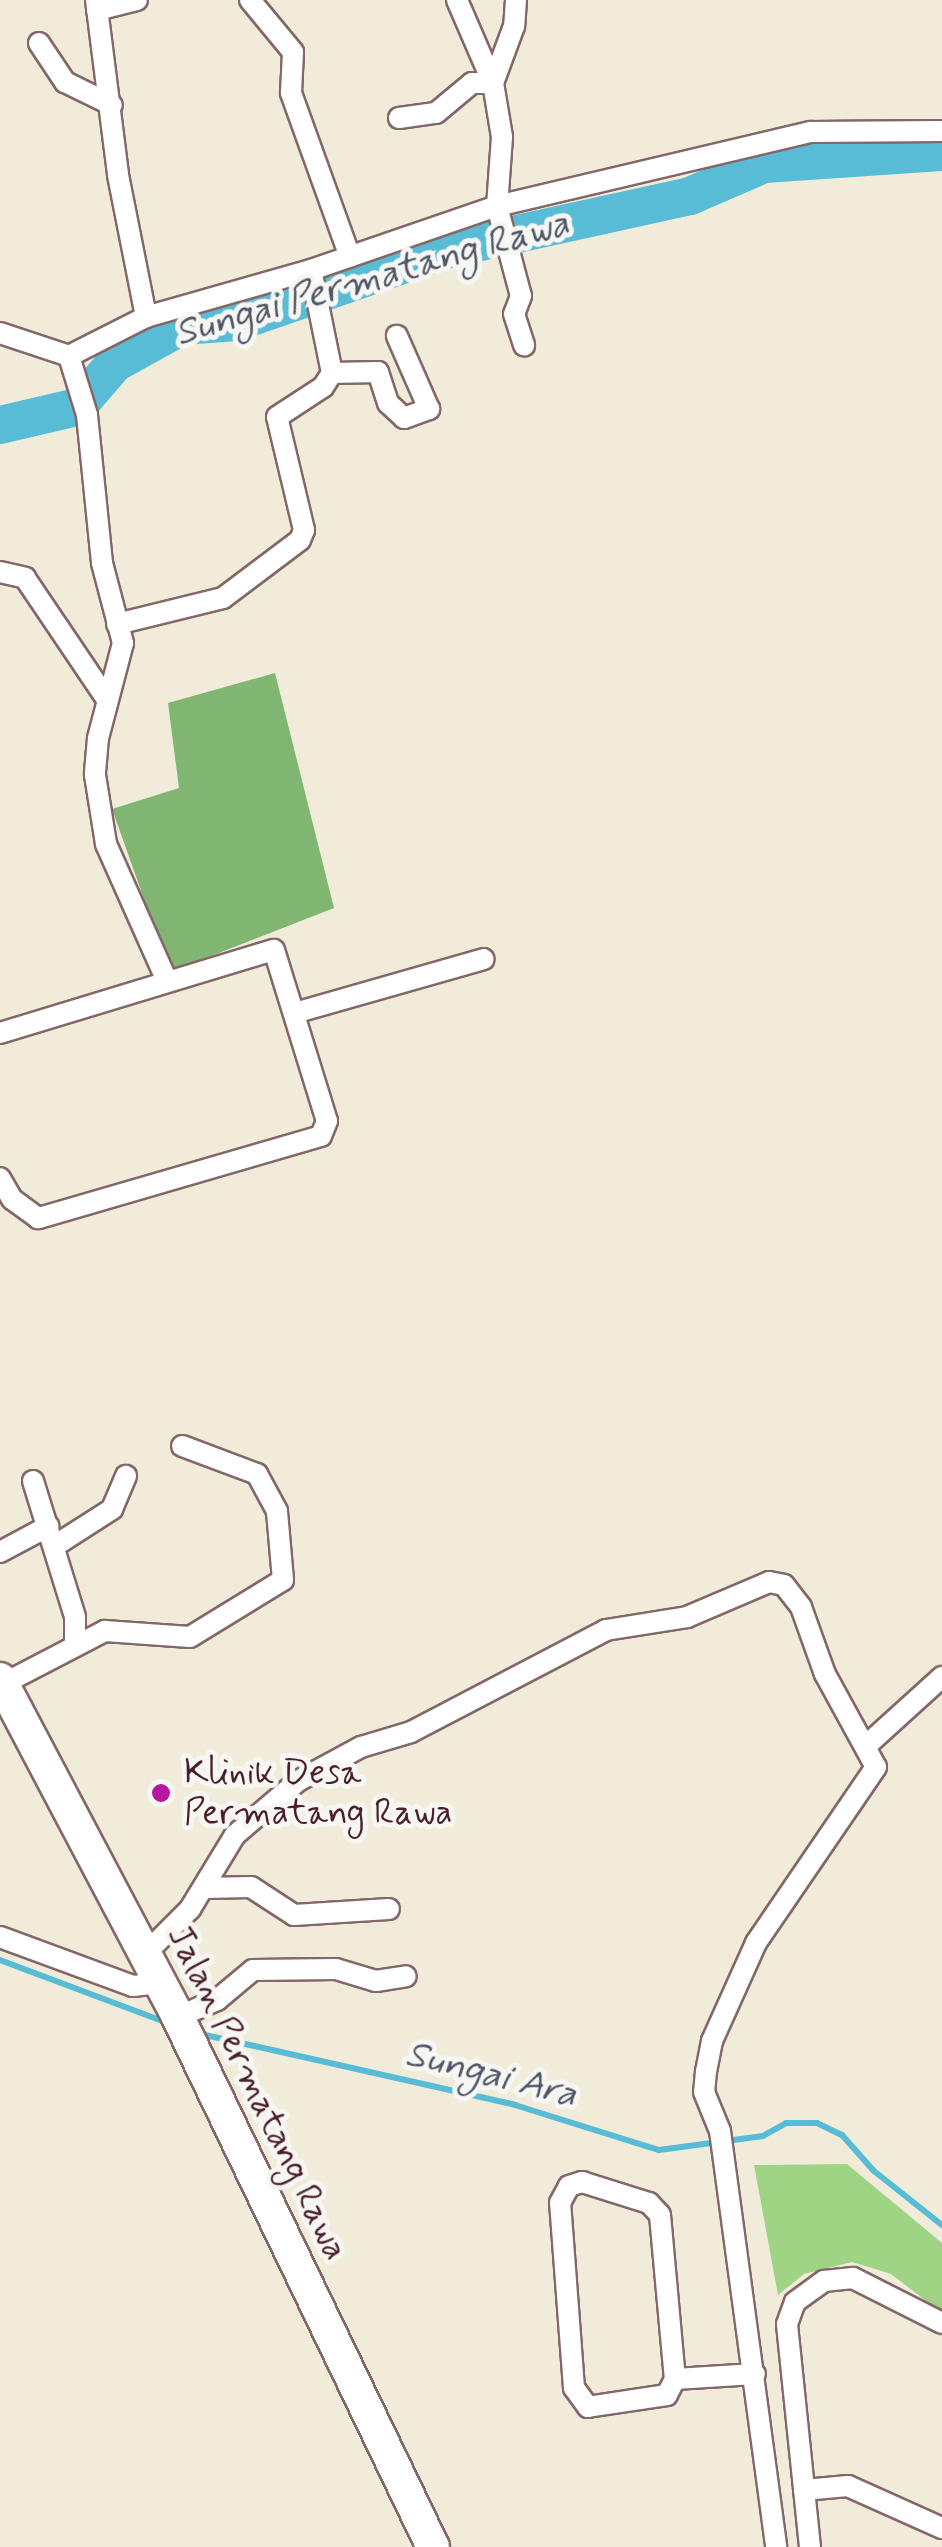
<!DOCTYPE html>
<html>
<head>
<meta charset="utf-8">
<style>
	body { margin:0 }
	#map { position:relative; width:942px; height:2547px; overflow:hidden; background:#f1ecda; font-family:Mynerve,sans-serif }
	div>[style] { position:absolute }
	.green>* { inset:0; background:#a0d485 }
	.forest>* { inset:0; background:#80b672 }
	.stream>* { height:6px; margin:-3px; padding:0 3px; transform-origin:3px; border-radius:3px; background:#58bcd6 }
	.river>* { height:38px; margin:-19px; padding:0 19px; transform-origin:19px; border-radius:19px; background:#58bcd6 }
	.roads { filter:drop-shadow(2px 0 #846768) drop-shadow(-2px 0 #846768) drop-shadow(0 2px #846768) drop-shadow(0 -2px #846768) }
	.minor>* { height:20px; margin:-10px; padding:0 10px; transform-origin:10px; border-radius:10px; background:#fff }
	.primary>* { height:32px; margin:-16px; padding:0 16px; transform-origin:16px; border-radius:16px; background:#fff }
	.dots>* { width:28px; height:28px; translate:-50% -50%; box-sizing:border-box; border:5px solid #f6f6f2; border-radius:50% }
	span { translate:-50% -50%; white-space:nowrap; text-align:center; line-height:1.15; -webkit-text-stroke:10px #f6f6f2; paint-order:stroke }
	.poi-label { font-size:35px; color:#4a1f2b }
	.left { translate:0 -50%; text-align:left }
	.street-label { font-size:35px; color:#4a1f2b }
	.water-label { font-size:38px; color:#4f5667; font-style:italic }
</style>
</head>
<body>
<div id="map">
	<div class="green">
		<div style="clip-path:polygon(847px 2164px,942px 2243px,942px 2313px,891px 2274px,852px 2262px,804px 2274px,778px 2295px,754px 2165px)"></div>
	</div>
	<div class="forest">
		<div style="clip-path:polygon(275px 673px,334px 908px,170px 972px,112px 809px,179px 788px,168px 703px)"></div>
	</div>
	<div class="stream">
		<div style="left:0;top:1960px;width:182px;rotate:20.6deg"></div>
		<div style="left:201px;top:2034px;width:322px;rotate:12.7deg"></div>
		<div style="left:515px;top:2105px;width:151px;rotate:17.4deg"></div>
		<div style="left:659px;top:2150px;width:105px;rotate:-7.7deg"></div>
		<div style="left:763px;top:2136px;width:26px;rotate:-29deg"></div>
		<div style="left:786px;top:2123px;width:31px"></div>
		<div style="left:817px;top:2123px;width:28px;rotate:26deg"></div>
		<div style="left:842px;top:2135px;width:48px;rotate:48.4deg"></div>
		<div style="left:874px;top:2171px;width:87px;rotate:38.5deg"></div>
	</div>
	<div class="river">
		<div style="left:0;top:425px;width:79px;rotate:-13.2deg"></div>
		<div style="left:77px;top:407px;width:58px;rotate:-49.2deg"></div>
		<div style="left:115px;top:363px;width:77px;rotate:-28.9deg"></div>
		<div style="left:182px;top:326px;width:55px;rotate:-4.2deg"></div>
		<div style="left:237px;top:322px;width:224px;rotate:-19deg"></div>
		<div style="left:449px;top:249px;width:247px;rotate:-12.4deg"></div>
		<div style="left:690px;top:196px;width:81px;rotate:-23.4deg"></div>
		<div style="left:764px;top:164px;width:178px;rotate:-3.9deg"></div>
	</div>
	<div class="roads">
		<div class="minor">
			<div style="left:96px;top:0;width:176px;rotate:82.8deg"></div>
			<div style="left:118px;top:175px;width:145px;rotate:78.8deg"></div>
			<div style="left:250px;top:0;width:67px;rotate:50.4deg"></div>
			<div style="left:293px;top:52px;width:41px;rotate:92.8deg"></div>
			<div style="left:291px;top:93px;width:174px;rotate:70.2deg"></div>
			<div style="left:457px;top:0;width:90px;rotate:66.6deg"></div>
			<div style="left:516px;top:0;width:26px;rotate:94deg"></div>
			<div style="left:514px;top:26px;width:61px;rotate:110.2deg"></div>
			<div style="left:493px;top:83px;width:55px;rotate:80.5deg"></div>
			<div style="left:502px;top:137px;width:69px;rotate:94.1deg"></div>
			<div style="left:497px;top:206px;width:93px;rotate:75.1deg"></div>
			<div style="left:521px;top:296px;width:19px;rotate:111deg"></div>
			<div style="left:514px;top:314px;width:33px;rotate:72deg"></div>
			<div style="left:97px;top:10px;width:41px;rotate:-14deg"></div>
			<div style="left:39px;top:43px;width:47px;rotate:56.3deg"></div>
			<div style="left:65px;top:82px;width:52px;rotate:26.1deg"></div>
			<div style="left:399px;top:118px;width:37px;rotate:-8deg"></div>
			<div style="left:436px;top:113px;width:47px;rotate:-39.8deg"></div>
			<div style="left:472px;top:83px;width:21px"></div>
			<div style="left:0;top:333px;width:73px;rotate:18.4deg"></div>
			<div style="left:69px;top:356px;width:86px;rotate:-26.9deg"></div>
			<div style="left:146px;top:317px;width:172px;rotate:-15.9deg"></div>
			<div style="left:311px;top:270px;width:197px;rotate:-19deg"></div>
			<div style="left:497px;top:206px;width:323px;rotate:-13.3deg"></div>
			<div style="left:811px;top:132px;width:131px;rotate:-0.4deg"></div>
			<div style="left:69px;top:356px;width:62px;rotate:73deg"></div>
			<div style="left:87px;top:415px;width:149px;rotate:84.2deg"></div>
			<div style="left:102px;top:563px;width:83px;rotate:75.3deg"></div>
			<div style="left:123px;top:643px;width:98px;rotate:104.7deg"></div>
			<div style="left:98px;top:738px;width:37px;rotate:95deg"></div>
			<div style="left:95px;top:775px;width:70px;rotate:80.9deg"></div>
			<div style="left:106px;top:844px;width:150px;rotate:66deg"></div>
			<div style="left:332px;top:373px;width:46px;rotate:-1.2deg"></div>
			<div style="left:378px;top:372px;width:33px;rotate:72deg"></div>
			<div style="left:388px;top:403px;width:22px;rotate:43deg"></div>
			<div style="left:404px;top:418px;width:27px;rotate:-20deg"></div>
			<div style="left:429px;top:409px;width:80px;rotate:-113.7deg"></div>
			<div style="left:0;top:572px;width:26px;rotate:13deg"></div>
			<div style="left:25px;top:578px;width:145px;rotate:56deg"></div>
			<div style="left:117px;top:624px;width:109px;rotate:-13.8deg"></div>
			<div style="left:223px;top:598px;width:96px;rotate:-37deg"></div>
			<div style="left:300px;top:540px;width:11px;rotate:-68deg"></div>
			<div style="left:304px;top:530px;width:116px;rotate:-103.4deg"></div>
			<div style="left:277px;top:417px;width:55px;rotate:-33.1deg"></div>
			<div style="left:323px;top:387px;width:17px;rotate:-57deg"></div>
			<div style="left:332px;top:373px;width:105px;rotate:-101.5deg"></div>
			<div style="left:298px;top:1012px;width:193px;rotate:-15.9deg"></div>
			<div style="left:0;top:1033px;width:286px;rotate:-16.9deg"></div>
			<div style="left:274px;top:950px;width:179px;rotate:72.8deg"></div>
			<div style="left:327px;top:1121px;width:16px;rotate:112deg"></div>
			<div style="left:321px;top:1136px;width:295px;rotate:163.8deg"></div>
			<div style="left:38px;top:1218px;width:32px;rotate:-144deg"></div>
			<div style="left:12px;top:1199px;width:24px;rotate:-120deg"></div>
			<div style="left:33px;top:1481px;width:142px;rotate:72.8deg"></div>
			<div style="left:75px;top:1617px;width:28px;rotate:90deg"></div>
			<div style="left:56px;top:1545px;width:67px;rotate:-32.7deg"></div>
			<div style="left:112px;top:1509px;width:36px;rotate:-67deg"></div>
			<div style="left:0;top:1552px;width:55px;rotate:-28deg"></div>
			<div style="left:3px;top:1684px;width:115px;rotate:-27.5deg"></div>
			<div style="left:105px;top:1631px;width:85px;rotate:4deg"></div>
			<div style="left:190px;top:1637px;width:109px;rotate:-31.5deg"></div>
			<div style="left:283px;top:1580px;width:69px;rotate:-95deg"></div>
			<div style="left:277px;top:1511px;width:42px;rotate:-118.4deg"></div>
			<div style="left:257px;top:1474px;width:80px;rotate:-159.5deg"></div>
			<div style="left:868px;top:1744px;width:100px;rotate:-42.2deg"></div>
			<div style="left:205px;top:1888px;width:46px;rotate:-1.2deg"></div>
			<div style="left:251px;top:1887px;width:51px;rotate:33.1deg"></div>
			<div style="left:294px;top:1915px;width:95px;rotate:-3.6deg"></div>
			<div style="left:0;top:1937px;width:142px;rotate:20.2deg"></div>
			<div style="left:133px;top:1986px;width:27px;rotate:-6deg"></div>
			<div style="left:145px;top:1954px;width:64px;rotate:-45deg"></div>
			<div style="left:190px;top:1909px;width:87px;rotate:-58.7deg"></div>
			<div style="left:235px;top:1835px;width:83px;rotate:-40.6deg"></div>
			<div style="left:298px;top:1781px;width:72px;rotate:-28.4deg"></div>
			<div style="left:361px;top:1747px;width:52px;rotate:-16.7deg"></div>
			<div style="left:411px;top:1732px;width:220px;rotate:-27.6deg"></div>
			<div style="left:606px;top:1630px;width:82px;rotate:-9.1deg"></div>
			<div style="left:687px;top:1617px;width:89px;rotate:-23.1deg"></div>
			<div style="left:769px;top:1582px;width:15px;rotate:11deg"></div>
			<div style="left:784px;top:1585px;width:28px;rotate:52deg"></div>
			<div style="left:801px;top:1607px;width:71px;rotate:70.3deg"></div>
			<div style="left:825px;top:1674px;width:106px;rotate:61.3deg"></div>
			<div style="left:876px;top:1767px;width:213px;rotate:124.3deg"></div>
			<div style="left:756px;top:1943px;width:107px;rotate:114.2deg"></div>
			<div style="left:712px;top:2041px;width:31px;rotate:101deg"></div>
			<div style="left:706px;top:2071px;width:21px;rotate:95deg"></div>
			<div style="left:704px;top:2092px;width:42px;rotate:67.7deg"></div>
			<div style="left:720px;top:2131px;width:420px;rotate:82.3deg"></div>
			<div style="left:178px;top:2017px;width:43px;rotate:-23.6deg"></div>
			<div style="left:217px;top:2000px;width:47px;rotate:-39.8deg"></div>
			<div style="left:253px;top:1970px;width:83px;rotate:-0.7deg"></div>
			<div style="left:336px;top:1969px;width:42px;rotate:16.7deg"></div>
			<div style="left:376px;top:1981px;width:30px;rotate:-9deg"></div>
			<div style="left:582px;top:2182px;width:70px;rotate:17.4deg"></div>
			<div style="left:649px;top:2203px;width:16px;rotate:47deg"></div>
			<div style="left:660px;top:2215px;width:165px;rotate:84.8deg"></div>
			<div style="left:675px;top:2379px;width:18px;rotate:117deg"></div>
			<div style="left:667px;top:2395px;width:80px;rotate:171.4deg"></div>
			<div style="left:588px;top:2407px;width:24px;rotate:-126deg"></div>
			<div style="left:574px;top:2388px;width:186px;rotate:-94.3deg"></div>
			<div style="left:560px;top:2203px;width:19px;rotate:-62deg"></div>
			<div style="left:569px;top:2186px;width:14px;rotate:-17deg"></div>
			<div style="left:675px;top:2379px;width:80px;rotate:-3.6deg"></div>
			<div style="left:804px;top:2490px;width:44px;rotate:-5.2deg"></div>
			<div style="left:848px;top:2486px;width:103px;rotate:24.1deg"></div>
			<div style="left:810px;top:2547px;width:224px;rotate:-95.9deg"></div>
			<div style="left:787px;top:2324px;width:23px;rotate:-70deg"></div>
			<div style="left:795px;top:2302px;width:36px;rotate:-36deg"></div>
			<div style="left:824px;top:2281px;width:29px;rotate:-6deg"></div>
			<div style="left:853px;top:2278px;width:100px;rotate:26.8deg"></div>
		</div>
		<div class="primary">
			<div style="left:0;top:1679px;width:382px;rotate:62.2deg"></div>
			<div style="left:178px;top:2017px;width:588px;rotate:64.31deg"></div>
		</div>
	</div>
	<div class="dots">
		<div style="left:161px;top:1793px;background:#b5179e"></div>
	</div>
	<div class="poi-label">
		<span class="left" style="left:184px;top:1793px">Klinik Desa<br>Permatang Rawa</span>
	</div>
	<div class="street-label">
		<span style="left:257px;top:2093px;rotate:64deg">Jalan Permatang Rawa</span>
	</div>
	<div class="water-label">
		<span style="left:372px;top:279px;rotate:-16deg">Sungai Permatang Rawa</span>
		<span style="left:491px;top:2075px;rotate:14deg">Sungai Ara</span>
	</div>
</div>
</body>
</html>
